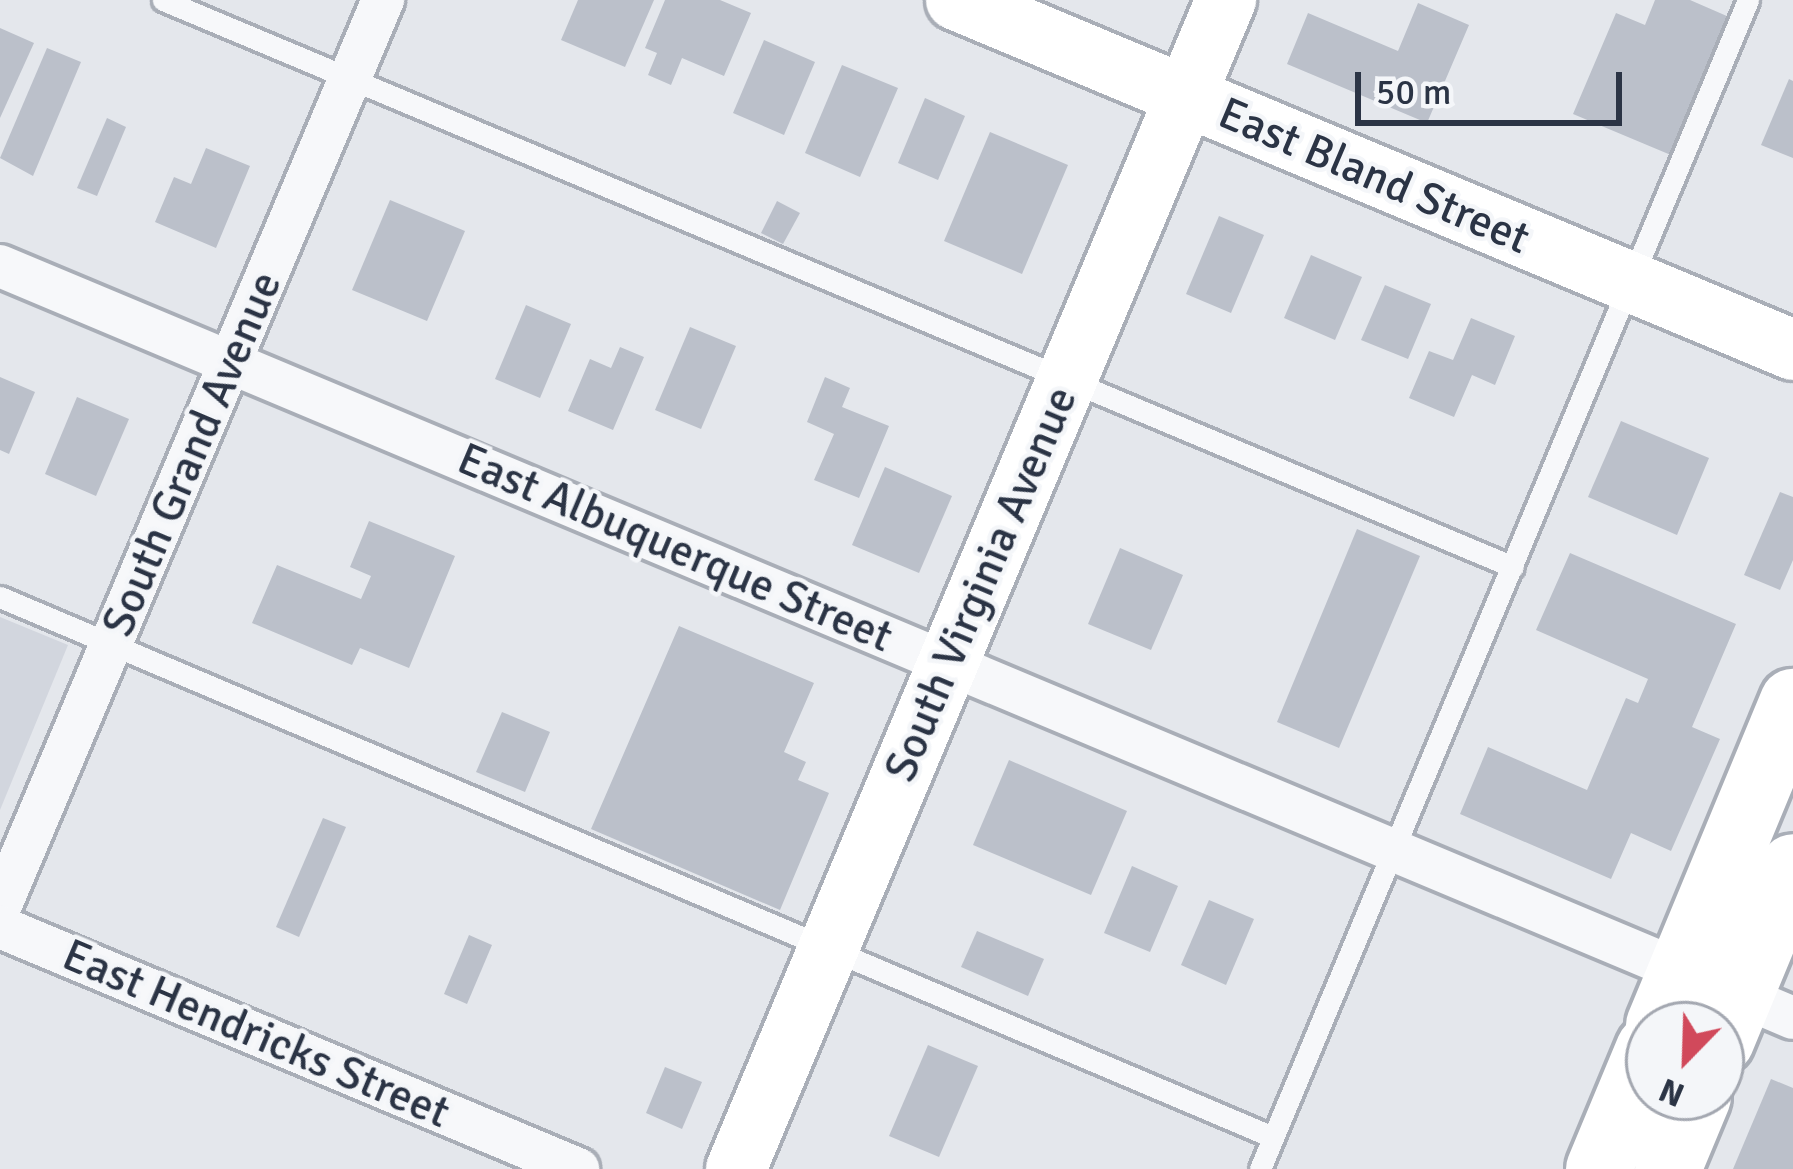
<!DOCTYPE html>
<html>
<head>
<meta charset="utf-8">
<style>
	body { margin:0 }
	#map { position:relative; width:1793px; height:1169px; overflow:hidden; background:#e4e7ec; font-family:Signika,sans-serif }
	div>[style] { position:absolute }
	.built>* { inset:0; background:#d2d6de }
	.building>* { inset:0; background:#bbc0ca }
	.roads { filter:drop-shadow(3px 0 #a9aeb7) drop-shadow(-3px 0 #a9aeb7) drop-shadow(0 3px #a9aeb7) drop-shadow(0 -3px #a9aeb7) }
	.lane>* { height:21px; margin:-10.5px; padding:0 10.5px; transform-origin:10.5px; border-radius:10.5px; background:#f7f8fa }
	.street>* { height:42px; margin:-21px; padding:0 21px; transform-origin:21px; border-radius:21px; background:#f7f8fa }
	.secondary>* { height:60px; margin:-30px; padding:0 30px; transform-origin:30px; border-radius:30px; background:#fff }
	.primary>* { height:66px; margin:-33px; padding:0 33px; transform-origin:33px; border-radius:33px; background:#fff }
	span { translate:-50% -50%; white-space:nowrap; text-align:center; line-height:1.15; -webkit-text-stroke:9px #f4f6f9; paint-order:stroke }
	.street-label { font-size:45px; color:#2b3445 }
	.north { position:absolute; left:1625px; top:1001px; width:120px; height:120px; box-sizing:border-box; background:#f4f6f9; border:3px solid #a4a8b1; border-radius:50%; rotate:203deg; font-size:33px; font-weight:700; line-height:48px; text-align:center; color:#2b3445 }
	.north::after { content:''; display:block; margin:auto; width:42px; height:54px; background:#d1495b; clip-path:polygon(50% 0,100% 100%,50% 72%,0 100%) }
	.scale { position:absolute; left:1355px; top:72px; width:267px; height:54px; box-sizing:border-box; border:6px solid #2b3445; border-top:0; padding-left:15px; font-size:36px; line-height:42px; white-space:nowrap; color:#2b3445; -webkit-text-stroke:9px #f4f6f9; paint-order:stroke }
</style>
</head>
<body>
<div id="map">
	<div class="built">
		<div style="clip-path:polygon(0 617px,68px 645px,0 810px)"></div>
	</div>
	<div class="building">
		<div style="clip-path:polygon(578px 0,654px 0,625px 67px,561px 40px)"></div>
		<div style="clip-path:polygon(665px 0,720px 0,751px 13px,724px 76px,682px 58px,671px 85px,648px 75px,657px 53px,645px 48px)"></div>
		<div style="clip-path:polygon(1655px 0,1690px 0,1736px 20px,1678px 158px,1573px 114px,1616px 13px,1645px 25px)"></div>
		<div style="clip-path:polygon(1418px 3px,1469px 25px,1427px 123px,1287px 64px,1308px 13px,1398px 51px)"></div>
		<div style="clip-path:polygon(0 28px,34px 43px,0 118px)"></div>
		<div style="clip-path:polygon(764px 40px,815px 62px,784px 135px,733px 113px)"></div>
		<div style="clip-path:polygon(47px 48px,81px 62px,33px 176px,0 158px)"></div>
		<div style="clip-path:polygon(842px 65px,898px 88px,860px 177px,805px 153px)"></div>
		<div style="clip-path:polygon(1789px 79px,1793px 81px,1793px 158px,1761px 145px)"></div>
		<div style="clip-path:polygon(925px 98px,965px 116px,938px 180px,898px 163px)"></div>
		<div style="clip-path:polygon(107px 118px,126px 127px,97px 196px,77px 188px)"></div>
		<div style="clip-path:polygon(990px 132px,1068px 165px,1022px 274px,944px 241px)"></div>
		<div style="clip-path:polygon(206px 148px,250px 166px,216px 248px,155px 222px,174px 177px,191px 184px)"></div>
		<div style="clip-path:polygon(390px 200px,465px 231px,427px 321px,352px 290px)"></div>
		<div style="clip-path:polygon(777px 201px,800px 213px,783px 244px,761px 233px)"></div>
		<div style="clip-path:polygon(1219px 216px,1264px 235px,1231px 313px,1186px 294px)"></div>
		<div style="clip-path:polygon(1311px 255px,1362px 277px,1335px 340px,1284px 318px)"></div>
		<div style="clip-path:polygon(1385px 285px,1431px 304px,1408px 359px,1361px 340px)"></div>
		<div style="clip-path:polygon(526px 305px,571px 324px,540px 398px,495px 379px)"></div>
		<div style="clip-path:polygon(1471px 318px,1515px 336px,1495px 385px,1472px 375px,1454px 417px,1409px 398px,1429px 351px,1453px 360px)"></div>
		<div style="clip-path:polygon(690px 327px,736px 346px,701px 429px,655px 410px)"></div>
		<div style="clip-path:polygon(620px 347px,644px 357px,613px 430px,568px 411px,590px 359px,611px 368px)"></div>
		<div style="clip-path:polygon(0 377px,35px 392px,9px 454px,0 450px)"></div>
		<div style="clip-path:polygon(825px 377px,850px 388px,842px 407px,889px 426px,859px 498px,814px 480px,834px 434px,807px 422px)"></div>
		<div style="clip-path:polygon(77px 397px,129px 419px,96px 496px,45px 474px)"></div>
		<div style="clip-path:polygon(1621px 421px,1709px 458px,1677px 535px,1588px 497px)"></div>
		<div style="clip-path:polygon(885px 467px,952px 496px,919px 573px,852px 545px)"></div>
		<div style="clip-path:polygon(1780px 492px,1793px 497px,1793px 560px,1780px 590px,1744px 575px)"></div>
		<div style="clip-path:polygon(369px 521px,455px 556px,409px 668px,360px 648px,352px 665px,252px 623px,277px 565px,361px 599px,371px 576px,350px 567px)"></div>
		<div style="clip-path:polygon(1357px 529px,1420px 556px,1339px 748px,1277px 722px)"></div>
		<div style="clip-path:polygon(1120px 548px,1183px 575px,1151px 650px,1088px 624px)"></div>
		<div style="clip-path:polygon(1570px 553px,1736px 624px,1692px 727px,1720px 739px,1671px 851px,1631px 833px,1611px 879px,1460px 814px,1488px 747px,1587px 790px,1626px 698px,1638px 703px,1648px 679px,1536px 630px)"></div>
		<div style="clip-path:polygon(679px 626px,814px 683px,784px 752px,806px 762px,798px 780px,829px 793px,780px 910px,591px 829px)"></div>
		<div style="clip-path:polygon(502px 712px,550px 732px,525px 792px,476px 772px)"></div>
		<div style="clip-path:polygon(1009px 760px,1127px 811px,1091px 895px,973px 845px)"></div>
		<div style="clip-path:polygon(323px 818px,346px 827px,299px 937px,276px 927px)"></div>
		<div style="clip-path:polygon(1132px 866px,1178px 886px,1150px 952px,1104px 933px)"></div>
		<div style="clip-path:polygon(1209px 900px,1254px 919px,1226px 985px,1181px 965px)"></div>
		<div style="clip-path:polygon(977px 931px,1044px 959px,1028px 996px,961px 967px)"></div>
		<div style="clip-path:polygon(469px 935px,492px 945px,467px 1004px,444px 994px)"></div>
		<div style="clip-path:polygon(928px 1045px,978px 1066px,939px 1157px,889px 1136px)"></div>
		<div style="clip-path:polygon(665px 1067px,702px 1082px,682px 1129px,646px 1113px)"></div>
		<div style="clip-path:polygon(1771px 1079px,1793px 1088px,1793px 1169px,1733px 1169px)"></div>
	</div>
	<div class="roads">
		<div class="lane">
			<div style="left:163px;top:0;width:1464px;rotate:22.78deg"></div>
			<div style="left:0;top:597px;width:1383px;rotate:22.99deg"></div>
			<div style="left:1260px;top:1169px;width:1267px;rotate:-67.34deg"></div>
		</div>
		<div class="street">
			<div style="left:0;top:266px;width:1944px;rotate:22.75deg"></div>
			<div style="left:0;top:907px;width:985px;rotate:-67.11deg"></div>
			<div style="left:0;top:927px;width:627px;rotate:22.72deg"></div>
		</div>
		<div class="secondary">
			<div style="left:956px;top:0;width:907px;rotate:22.69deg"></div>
			<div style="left:736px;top:1169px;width:1268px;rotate:-67.26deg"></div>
		</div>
		<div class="primary">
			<div style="left:1659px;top:1025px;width:350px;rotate:-67.5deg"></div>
			<div style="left:1721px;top:1041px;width:188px;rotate:-67.5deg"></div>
			<div style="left:1599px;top:1169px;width:130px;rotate:-67.4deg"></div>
			<div style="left:1668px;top:1169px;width:78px;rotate:-67.4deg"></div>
		</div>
	</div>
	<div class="street-label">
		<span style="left:1374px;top:176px;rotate:23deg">East Bland Street</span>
		<span style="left:192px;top:454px;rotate:-67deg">South Grand Avenue</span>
		<span style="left:675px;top:548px;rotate:23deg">East Albuquerque Street</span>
		<span style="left:981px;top:584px;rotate:-67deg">South Virginia Avenue</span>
		<span style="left:256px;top:1034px;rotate:23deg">East Hendricks Street</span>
	</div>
	<div class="north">N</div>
	<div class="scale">50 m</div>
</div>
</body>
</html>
